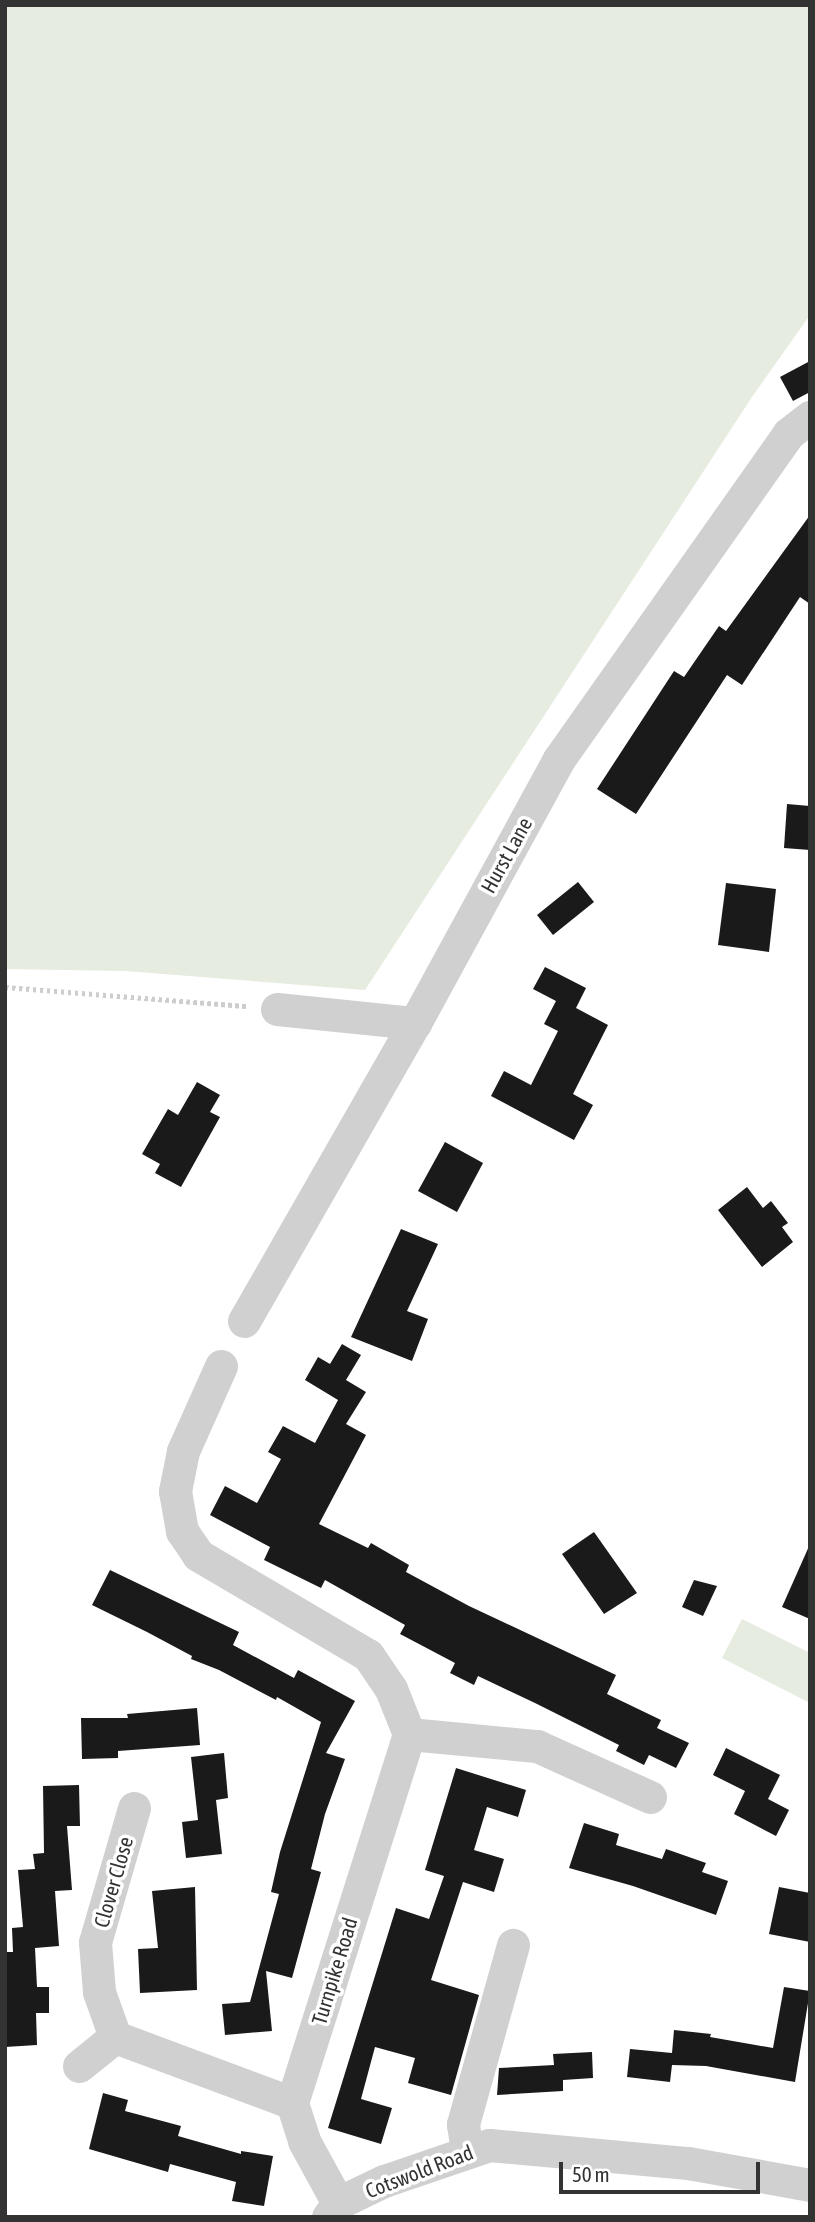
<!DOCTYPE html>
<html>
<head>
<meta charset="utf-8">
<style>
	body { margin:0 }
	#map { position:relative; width:815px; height:2222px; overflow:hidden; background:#fff; font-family:"Asap Condensed",sans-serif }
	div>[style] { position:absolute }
	.green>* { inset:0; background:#e6ecdf }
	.building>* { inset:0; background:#1a1a1a }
	.path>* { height:4.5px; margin-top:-2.25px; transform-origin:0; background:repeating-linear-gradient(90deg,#cdcdcd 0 3.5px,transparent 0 7px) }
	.minor>* { height:33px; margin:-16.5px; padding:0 16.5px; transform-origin:16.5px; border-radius:16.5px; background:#d0d0d0 }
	span { translate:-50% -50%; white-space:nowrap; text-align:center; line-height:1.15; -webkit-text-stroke:7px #fff; paint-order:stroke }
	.street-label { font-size:21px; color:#333 }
	.frame { position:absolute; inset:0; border:7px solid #333; pointer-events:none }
	.scale { position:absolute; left:559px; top:2162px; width:201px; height:32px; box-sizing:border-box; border:4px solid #333; border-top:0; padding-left:9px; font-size:21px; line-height:24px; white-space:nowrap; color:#333; -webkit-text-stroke:5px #fff; paint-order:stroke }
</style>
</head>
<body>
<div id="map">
	<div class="green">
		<div style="clip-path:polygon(5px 5px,810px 5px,810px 315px,752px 397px,365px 990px,125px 971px,5px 969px)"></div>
		<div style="clip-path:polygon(742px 1619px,810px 1653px,808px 1702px,722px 1658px)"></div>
	</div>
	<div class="building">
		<div style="clip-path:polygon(810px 361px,810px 392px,793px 401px,780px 377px)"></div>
		<div style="clip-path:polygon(810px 515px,810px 604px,800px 597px,742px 685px,727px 675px,636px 814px,597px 789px,674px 671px,684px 677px,719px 626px,726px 631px)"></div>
		<div style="clip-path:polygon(787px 804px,810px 806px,810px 850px,784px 848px)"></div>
		<div style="clip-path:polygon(578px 882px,594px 902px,553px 935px,537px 915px)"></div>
		<div style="clip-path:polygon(726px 883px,776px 889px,769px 952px,718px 945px)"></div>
		<div style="clip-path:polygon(545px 967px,586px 988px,576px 1008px,608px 1025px,573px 1094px,593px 1105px,574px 1140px,491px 1096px,504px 1071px,531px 1085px,558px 1031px,544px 1024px,556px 1001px,533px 989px)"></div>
		<div style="clip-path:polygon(197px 1082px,220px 1095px,210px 1112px,220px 1117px,181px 1187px,155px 1173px,160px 1164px,142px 1154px,168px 1109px,178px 1115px)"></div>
		<div style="clip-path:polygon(445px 1142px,483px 1163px,457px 1212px,418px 1191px)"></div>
		<div style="clip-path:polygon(747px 1187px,763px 1208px,771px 1201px,788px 1223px,782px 1227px,793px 1242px,762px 1267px,718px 1210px)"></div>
		<div style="clip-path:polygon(401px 1229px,438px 1244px,407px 1311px,428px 1319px,412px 1361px,351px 1337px)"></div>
		<div style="clip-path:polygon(342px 1344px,361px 1355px,346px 1380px,366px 1392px,346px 1424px,366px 1435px,319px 1524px,368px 1548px,371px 1543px,409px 1565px,406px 1572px,469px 1606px,616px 1675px,607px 1694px,661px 1720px,657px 1728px,689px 1743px,676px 1768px,649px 1755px,644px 1765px,616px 1751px,619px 1745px,535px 1703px,478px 1676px,474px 1685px,450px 1673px,455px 1663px,400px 1634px,405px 1625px,325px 1580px,321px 1588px,264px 1560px,270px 1547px,210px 1515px,225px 1486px,257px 1503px,281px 1459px,268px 1452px,283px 1426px,315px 1443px,338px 1400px,305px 1380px,318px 1357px,330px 1364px)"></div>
		<div style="clip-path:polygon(594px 1532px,637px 1593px,604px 1614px,562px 1554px)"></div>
		<div style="clip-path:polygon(810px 1544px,810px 1619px,782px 1607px)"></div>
		<div style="clip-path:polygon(110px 1570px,239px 1632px,233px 1645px,294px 1678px,298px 1670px,355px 1701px,326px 1753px,345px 1759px,325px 1814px,311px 1869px,321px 1872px,292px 1978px,266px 1971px,272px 2031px,225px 2035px,222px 2004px,250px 2002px,279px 1894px,271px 1892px,280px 1852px,321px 1722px,277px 1697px,276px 1700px,219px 1670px,191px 1659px,192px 1656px,147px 1632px,92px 1605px)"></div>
		<div style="clip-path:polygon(694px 1580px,717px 1586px,703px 1616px,682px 1607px)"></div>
		<div style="clip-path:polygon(197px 1708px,200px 1745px,118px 1751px,118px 1758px,82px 1759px,81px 1718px,128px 1718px,127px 1714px)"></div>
		<div style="clip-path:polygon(726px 1748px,780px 1775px,768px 1799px,789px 1810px,776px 1836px,734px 1814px,745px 1791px,713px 1775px)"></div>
		<div style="clip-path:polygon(224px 1753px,228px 1798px,216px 1800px,222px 1854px,186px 1858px,182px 1822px,198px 1820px,191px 1757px)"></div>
		<div style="clip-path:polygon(456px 1768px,526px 1790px,518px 1817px,487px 1807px,474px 1850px,504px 1859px,494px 1892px,463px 1882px,431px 1980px,479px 1995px,451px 2095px,408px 2083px,415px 2058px,375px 2047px,361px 2099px,392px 2108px,381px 2144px,328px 2128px,396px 1908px,429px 1919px,444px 1876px,425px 1870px)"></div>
		<div style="clip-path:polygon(79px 1785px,80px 1826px,67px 1826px,72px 1890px,55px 1891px,59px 1946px,35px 1948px,37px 1987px,49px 1987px,49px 2013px,36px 2013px,37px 2045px,5px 2047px,5px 1952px,13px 1952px,12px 1928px,23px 1927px,18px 1870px,35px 1869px,33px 1854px,44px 1853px,43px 1786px)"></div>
		<div style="clip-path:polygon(584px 1823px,619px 1834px,616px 1845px,662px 1859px,666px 1849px,706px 1863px,702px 1872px,728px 1881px,716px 1915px,633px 1886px,569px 1868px)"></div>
		<div style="clip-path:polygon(195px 1887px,197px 1990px,140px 1993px,138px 1949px,158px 1948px,152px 1891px)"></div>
		<div style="clip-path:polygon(779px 1887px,810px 1893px,810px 1942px,769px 1934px)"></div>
		<div style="clip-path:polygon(784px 1987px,810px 1991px,795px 2082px,706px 2066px,672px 2065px,670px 2082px,627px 2077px,630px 2049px,672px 2053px,674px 2030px,711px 2034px,710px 2037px,773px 2048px)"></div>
		<div style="clip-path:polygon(592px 2052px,593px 2078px,563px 2080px,563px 2091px,497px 2095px,499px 2068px,554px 2065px,553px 2054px)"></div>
		<div style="clip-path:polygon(103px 2093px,128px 2100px,125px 2111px,181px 2126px,178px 2136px,241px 2154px,241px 2151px,273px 2156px,264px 2206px,232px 2201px,236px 2182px,170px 2164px,168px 2172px,89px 2149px)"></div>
	</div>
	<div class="path">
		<div style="left:5px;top:987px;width:244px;rotate:4.5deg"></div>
	</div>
	<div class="minor">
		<div style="left:277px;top:1009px;width:139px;rotate:5.8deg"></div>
		<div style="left:244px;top:1321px;width:344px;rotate:-60.2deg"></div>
		<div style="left:415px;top:1023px;width:301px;rotate:-61.4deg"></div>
		<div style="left:559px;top:759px;width:398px;rotate:-54.8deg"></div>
		<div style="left:788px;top:434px;width:28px;rotate:-38deg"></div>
		<div style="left:221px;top:1366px;width:93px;rotate:114.1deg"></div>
		<div style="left:183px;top:1451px;width:41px;rotate:101.3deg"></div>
		<div style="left:175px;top:1491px;width:41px;rotate:80.1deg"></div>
		<div style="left:182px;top:1531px;width:29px;rotate:56deg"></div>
		<div style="left:198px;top:1555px;width:197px;rotate:30.5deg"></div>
		<div style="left:368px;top:1655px;width:41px;rotate:55.9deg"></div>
		<div style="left:391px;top:1689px;width:48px;rotate:68.2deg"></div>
		<div style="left:409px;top:1734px;width:387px;rotate:107.6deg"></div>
		<div style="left:292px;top:2103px;width:40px;rotate:72deg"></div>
		<div style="left:304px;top:2141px;width:71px;rotate:61.3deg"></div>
		<div style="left:409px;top:1734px;width:129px;rotate:5.4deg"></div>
		<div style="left:537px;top:1746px;width:124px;rotate:24.3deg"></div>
		<div style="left:134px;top:1808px;width:140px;rotate:106.2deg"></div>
		<div style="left:95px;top:1942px;width:50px;rotate:85.4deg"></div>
		<div style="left:99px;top:1992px;width:48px;rotate:70.4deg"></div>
		<div style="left:115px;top:2037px;width:189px;rotate:20.4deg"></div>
		<div style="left:79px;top:2066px;width:46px;rotate:-38.9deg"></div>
		<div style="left:467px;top:2150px;width:26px;rotate:-99deg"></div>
		<div style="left:463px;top:2124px;width:186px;rotate:-74.4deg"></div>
		<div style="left:328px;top:2217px;width:17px;rotate:-54deg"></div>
		<div style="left:338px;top:2203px;width:51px;rotate:-25.6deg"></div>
		<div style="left:384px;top:2181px;width:111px;rotate:-18.9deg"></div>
		<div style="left:489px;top:2145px;width:200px;rotate:5.2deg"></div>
		<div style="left:688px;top:2163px;width:124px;rotate:10.2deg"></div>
	</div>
	<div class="street-label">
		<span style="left:506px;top:855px;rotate:-61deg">Hurst Lane</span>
		<span style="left:113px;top:1882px;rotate:-74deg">Clover Close</span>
		<span style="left:334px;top:1971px;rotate:-73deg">Turnpike Road</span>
		<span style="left:419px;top:2171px;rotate:-21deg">Cotswold Road</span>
	</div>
	<div class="frame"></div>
	<div class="scale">50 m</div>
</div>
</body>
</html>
